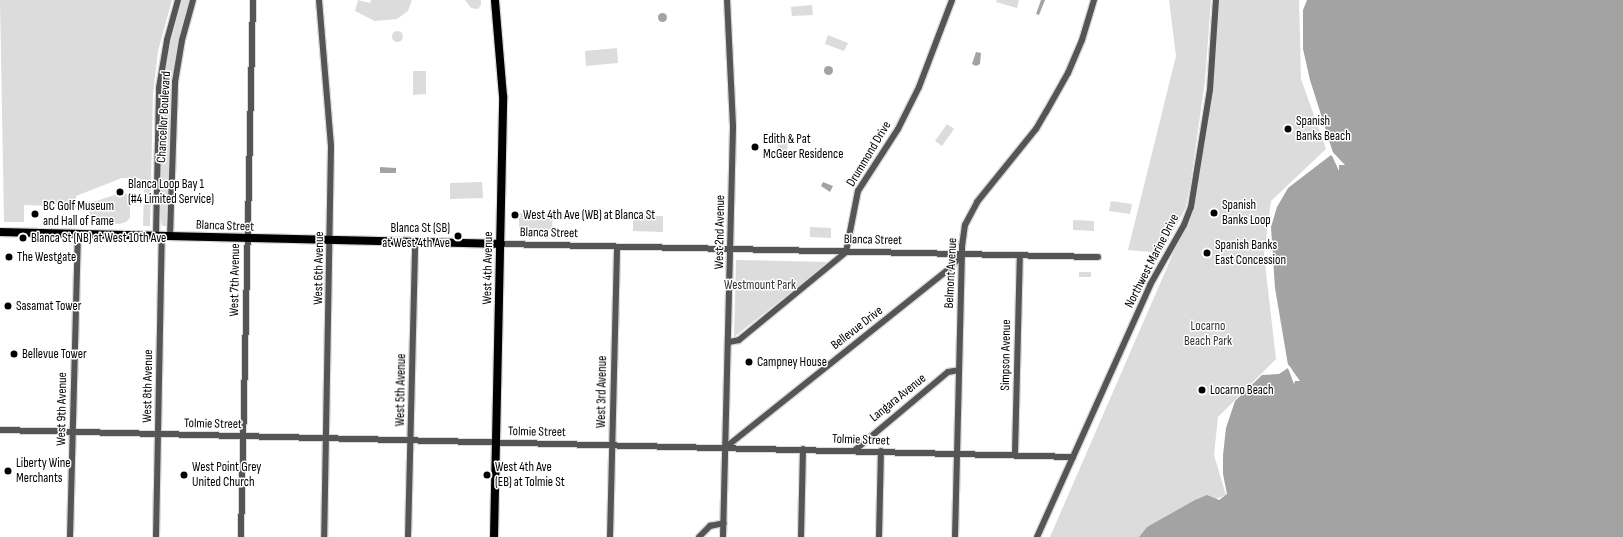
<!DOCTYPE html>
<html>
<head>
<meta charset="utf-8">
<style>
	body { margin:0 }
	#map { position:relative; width:1623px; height:537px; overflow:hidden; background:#fff; font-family:"Sofia Sans Condensed",sans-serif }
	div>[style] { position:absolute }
	.green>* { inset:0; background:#dcdcdc }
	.round { border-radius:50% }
	.water>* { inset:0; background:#a3a3a3 }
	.pier>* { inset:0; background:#fff }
	.roads { filter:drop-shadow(1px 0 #dbdbdb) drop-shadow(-1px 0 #dbdbdb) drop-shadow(0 1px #dbdbdb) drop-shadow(0 -1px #dbdbdb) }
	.minor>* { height:6px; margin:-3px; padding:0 3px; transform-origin:3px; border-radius:3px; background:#555 }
	.major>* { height:8px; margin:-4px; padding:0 4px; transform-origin:4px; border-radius:4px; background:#000 }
	.dots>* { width:11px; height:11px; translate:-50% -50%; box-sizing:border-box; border:2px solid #fff; border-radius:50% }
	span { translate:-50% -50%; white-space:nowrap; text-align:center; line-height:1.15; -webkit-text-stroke:3px #fff; paint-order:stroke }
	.street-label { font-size:13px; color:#000 }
	.poi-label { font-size:13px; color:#000 }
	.left { translate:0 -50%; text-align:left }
	.right { translate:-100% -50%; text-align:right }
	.park-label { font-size:13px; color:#333 }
</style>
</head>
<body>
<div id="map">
	<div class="green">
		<div style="clip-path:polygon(0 0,172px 0,158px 51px,153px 94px,150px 226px,143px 226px,144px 186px,139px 178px,122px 178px,76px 196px,76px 207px,24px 205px,24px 222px,4px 222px)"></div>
		<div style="clip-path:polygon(182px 0,190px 0,172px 75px,168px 203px,166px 226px,162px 226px,160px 212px,163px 96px,169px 50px)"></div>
		<div style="clip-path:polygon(358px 0,370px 3px,371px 0,412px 0,408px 11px,397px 19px,375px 21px,355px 11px)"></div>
		<div style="clip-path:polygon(465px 0,481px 0,481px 5px,478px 9px,471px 8px)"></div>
		<div style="clip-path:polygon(997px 0,1019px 0,1017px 8px,996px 2px)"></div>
		<div style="clip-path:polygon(1169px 0,1211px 0,1205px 81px,1191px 180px,1186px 207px,1162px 253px,1128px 250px,1176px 56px)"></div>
		<div style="clip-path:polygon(1219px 0,1299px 0,1301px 79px,1326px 149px,1271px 201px,1264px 255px,1276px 359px,1218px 417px,1214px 455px,1226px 495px,1147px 527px,1139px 537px,1050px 537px,1195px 203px,1213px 93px)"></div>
		<div style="clip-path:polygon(812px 5px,813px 15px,792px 16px,791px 7px)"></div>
		<div class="round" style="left:391.5px;top:30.5px;width:11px;height:11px"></div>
		<div style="clip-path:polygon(828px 35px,848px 43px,844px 51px,825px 44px)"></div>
		<div style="clip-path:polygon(617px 48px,618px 63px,586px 66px,585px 51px)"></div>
		<div style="clip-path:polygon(413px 71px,426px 71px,426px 94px,413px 95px)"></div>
		<div style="clip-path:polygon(947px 124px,954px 129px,942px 146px,935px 141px)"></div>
		<div style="clip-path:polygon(778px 136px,788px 136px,787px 157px,777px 157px)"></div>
		<div style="clip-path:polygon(482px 182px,483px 198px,450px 199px,450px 183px)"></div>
		<div style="clip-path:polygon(124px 192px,130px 197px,130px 218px,126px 222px,120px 224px,90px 221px,89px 209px,93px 202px)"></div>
		<div style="clip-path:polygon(1111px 201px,1132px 204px,1130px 214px,1109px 211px)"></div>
		<div style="clip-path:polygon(519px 213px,553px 214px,552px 230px,519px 229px)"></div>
		<div style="clip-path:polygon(633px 216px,663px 216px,663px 232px,633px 231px)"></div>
		<div style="clip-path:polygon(1073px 220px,1094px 221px,1094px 231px,1073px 230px)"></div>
		<div style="clip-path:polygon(810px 227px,831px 228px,831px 238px,810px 237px)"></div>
		<div style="clip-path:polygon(736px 260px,829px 262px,734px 337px)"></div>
		<div style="clip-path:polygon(1079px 272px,1091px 272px,1091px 277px,1079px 277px)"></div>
	</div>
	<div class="water">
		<div style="clip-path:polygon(1041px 0,1045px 0,1039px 15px,1036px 14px)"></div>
		<div style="clip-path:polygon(1307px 0,1623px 0,1623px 537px,1139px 537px,1147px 527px,1195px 500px,1207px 495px,1219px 500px,1227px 494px,1223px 474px,1223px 455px,1226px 428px,1235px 401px,1262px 375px,1279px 374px,1288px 368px,1290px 371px,1292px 369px,1288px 365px,1275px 288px,1271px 227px,1277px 207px,1288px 188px,1331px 155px,1335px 159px,1310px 80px,1303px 49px,1303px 10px)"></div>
		<div class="round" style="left:657.5px;top:12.5px;width:9px;height:9px"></div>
		<div style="clip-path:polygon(976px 52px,981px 53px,980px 64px,976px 66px,972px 64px)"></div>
		<div class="round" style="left:823.5px;top:65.5px;width:9px;height:9px"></div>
		<div style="clip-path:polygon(380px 167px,396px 168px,396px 173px,380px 173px)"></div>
		<div style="clip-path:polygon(823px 182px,833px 186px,830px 192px,821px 186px)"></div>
	</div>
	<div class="pier">
		<div style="clip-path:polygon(1328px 147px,1345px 165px,1339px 165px,1339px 171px)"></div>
		<div style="clip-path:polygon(1285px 360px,1300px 381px,1295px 381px,1294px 384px)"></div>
	</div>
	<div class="roads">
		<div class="minor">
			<div style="left:319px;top:0;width:146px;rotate:85.3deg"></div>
			<div style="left:331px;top:146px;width:391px;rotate:91deg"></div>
			<div style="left:156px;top:236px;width:148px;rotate:-88.8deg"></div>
			<div style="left:159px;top:88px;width:49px;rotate:-80.5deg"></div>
			<div style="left:167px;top:40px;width:41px;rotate:-74.6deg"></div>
			<div style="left:170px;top:236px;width:154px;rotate:-88.1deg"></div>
			<div style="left:175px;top:82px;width:43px;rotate:-80.5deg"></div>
			<div style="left:182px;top:40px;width:41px;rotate:-74.6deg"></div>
			<div style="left:501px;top:244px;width:597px;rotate:1.25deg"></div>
			<div style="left:729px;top:342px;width:10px;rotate:-11deg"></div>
			<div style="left:739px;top:340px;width:139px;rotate:-39.4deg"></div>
			<div style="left:846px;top:252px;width:62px;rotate:-78.9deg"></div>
			<div style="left:858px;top:191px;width:74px;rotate:-57.2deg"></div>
			<div style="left:898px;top:129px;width:47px;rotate:-63.4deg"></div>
			<div style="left:919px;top:87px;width:93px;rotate:-69.2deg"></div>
			<div style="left:0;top:430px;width:1073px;rotate:1.44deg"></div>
			<div style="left:726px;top:447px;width:287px;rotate:-38.6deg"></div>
			<div style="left:950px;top:268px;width:18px;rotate:-49deg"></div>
			<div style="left:855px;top:450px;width:121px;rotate:-40deg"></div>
			<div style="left:948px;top:372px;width:11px;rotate:-10deg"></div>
			<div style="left:1015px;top:454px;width:198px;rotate:-88.6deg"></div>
			<div style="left:70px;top:537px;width:303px;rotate:-88.5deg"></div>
			<div style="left:156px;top:537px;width:301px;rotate:-88.9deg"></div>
			<div style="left:241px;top:537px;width:537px;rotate:-88.72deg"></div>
			<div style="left:408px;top:537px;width:294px;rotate:-88.6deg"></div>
			<div style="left:610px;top:537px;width:290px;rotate:-88.6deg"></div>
			<div style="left:699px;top:537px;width:16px;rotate:-45deg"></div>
			<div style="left:710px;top:526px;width:14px;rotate:-12deg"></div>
			<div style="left:723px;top:537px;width:411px;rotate:-88.6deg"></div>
			<div style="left:733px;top:126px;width:126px;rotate:-92.7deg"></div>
			<div style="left:801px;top:537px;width:88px;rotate:-88.7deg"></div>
			<div style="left:879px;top:537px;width:86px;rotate:-88.7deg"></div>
			<div style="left:955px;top:537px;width:291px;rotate:-88.6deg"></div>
			<div style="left:962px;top:246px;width:21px;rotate:-82deg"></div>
			<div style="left:965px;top:225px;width:26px;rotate:-62deg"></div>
			<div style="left:977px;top:202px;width:94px;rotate:-51.1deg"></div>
			<div style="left:1036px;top:129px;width:20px;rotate:-60deg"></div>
			<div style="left:1046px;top:112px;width:45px;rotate:-60.6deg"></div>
			<div style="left:1068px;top:73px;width:36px;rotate:-67deg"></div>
			<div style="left:1082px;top:40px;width:42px;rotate:-73.3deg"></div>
			<div style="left:1037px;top:537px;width:276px;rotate:-65.8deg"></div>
			<div style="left:1150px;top:285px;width:69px;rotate:-60.5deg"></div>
			<div style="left:1184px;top:225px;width:19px;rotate:-69deg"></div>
			<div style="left:1191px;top:207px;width:119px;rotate:-80.8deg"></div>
			<div style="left:1210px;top:90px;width:90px;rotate:-86.2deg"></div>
		</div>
		<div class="major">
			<div style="left:0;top:232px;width:501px;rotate:1.37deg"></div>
			<div style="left:494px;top:537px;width:441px;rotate:-88.8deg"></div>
			<div style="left:503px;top:96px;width:96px;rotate:-94.8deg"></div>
		</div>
	</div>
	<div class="dots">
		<div style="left:1288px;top:129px;background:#000"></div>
		<div style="left:755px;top:147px;background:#000"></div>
		<div style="left:120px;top:192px;background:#000"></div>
		<div style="left:1214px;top:213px;background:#000"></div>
		<div style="left:35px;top:214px;background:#000"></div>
		<div style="left:515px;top:215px;background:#000"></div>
		<div style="left:458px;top:236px;background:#000"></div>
		<div style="left:23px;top:238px;background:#000"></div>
		<div style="left:1207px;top:253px;background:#000"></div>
		<div style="left:9px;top:257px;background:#000"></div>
		<div style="left:8px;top:306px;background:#000"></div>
		<div style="left:14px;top:354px;background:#000"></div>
		<div style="left:749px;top:362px;background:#000"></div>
		<div style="left:1202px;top:390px;background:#000"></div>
		<div style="left:8px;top:471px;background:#000"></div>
		<div style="left:184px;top:475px;background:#000"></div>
		<div style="left:487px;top:475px;background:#000"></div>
	</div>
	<div class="street-label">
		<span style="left:164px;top:117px;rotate:-87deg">Chancellor Boulevard</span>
		<span style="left:869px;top:154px;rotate:-59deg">Drummond Drive</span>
		<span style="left:225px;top:226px;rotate:2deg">Blanca Street</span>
		<span style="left:720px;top:232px;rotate:-89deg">West 2nd Avenue</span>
		<span style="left:549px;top:233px;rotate:1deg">Blanca Street</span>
		<span style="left:873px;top:240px;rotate:1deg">Blanca Street</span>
		<span style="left:1152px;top:261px;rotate:-63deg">Northwest Marine Drive</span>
		<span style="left:319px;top:268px;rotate:-89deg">West 6th Avenue</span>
		<span style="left:488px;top:268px;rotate:-89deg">West 4th Avenue</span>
		<span style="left:951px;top:273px;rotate:-87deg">Belmont Avenue</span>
		<span style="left:235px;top:280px;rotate:-89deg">West 7th Avenue</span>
		<span style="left:857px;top:328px;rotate:-38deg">Bellevue Drive</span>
		<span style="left:1006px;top:355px;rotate:-89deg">Simpson Avenue</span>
		<span style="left:148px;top:386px;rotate:-89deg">West 8th Avenue</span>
		<span style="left:401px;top:390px;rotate:-89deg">West 5th Avenue</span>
		<span style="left:602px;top:392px;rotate:-89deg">West 3rd Avenue</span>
		<span style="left:898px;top:398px;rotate:-39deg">Langara Avenue</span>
		<span style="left:62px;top:409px;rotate:-89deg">West 9th Avenue</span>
		<span style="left:213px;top:424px;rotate:1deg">Tolmie Street</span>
		<span style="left:537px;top:432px;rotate:1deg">Tolmie Street</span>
		<span style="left:861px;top:440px;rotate:2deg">Tolmie Street</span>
	</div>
	<div class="poi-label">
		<span class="left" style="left:1296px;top:129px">Spanish<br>Banks Beach</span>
		<span class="left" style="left:763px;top:147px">Edith &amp; Pat<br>McGeer Residence</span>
		<span class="left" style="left:128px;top:192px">Blanca Loop Bay 1<br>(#4 Limited Service)</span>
		<span class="left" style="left:1222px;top:213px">Spanish<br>Banks Loop</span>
		<span class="left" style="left:43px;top:214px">BC Golf Museum<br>and Hall of Fame</span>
		<span class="left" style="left:523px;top:215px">West 4th Ave (WB) at Blanca St</span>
		<span class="right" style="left:450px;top:236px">Blanca St (SB)<br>at West 4th Ave</span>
		<span class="left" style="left:31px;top:238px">Blanca St (NB) at West 10th Ave</span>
		<span class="left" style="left:1215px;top:253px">Spanish Banks<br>East Concession</span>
		<span class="left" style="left:17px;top:257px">The Westgate</span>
		<span class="left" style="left:16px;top:306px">Sasamat Tower</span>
		<span class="left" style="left:22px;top:354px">Bellevue Tower</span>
		<span class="left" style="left:757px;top:362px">Campney House</span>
		<span class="left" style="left:1210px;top:390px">Locarno Beach</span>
		<span class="left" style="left:16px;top:471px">Liberty Wine<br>Merchants</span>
		<span class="left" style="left:192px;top:475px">West Point Grey<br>United Church</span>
		<span class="left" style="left:495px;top:475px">West 4th Ave<br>(EB) at Tolmie St</span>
	</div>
	<div class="park-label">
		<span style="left:760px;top:285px">Westmount Park</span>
		<span style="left:1208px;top:334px">Locarno<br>Beach Park</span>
	</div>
</div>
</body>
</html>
